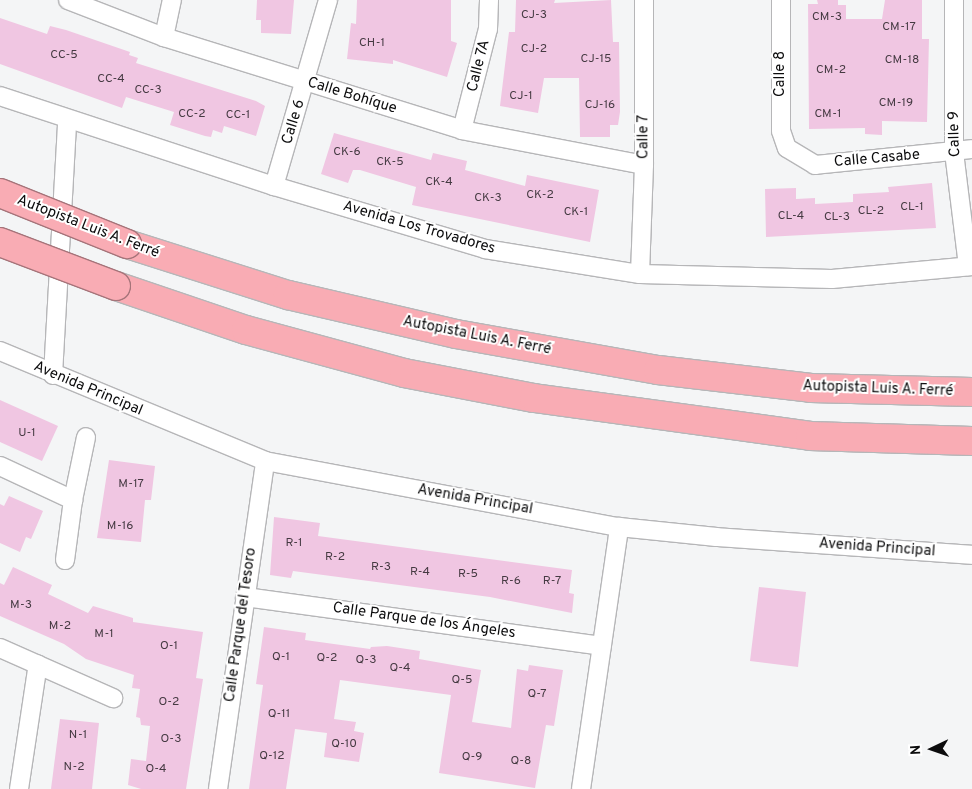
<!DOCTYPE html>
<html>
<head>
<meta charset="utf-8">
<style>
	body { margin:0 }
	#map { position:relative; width:972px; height:789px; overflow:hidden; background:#f4f5f6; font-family:Overpass,sans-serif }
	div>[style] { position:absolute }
	.building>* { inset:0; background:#f0c6e2 }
	.roads { filter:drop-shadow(1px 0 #b6b6b8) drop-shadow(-1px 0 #b6b6b8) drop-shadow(0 1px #b6b6b8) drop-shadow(0 -1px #b6b6b8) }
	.street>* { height:18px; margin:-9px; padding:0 9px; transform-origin:9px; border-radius:9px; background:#fff }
	.highway>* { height:28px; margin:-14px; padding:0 14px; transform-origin:14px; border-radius:14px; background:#f9acb4 }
	.bridges { filter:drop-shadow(1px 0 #a6747a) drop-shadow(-1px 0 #a6747a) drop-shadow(0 1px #a6747a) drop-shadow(0 -1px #a6747a) }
	.highway-bridge>* { height:28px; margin:-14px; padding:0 14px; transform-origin:14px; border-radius:14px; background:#f9acb4 }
	span { translate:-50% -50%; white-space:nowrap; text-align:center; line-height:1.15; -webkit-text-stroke:4px #fff; paint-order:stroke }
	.number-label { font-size:12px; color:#453a42 }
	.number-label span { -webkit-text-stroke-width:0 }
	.street-label { font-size:15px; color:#0c0c0d }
	.north { position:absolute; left:907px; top:724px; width:50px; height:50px; -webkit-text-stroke:4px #fff; paint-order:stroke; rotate:267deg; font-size:14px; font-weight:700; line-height:20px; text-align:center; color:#0c0c0d }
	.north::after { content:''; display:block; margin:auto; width:18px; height:22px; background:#0c0c0d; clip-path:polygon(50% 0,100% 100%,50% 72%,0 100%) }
</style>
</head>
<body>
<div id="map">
	<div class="building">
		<div style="clip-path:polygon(257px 0,294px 0,291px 34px,261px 33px,261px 20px,256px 20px)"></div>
		<div style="clip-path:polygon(357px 0,451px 0,451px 41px,457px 43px,447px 77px,393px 60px,393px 64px,347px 59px,351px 23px,356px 24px)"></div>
		<div style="clip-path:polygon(516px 0,555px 0,554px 3px,611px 0,613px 42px,619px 42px,620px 112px,618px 125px,610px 125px,610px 137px,580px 137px,579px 78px,544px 78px,538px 113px,500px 106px,509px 32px,515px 32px)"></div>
		<div style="clip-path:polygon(817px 0,838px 0,838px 5px,846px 5px,846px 19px,882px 19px,885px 0,922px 0,922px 39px,929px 39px,927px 122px,882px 121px,882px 135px,865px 134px,865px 128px,809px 129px,808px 4px,818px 4px)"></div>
		<div style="clip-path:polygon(0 18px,47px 34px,50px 26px,66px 30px,130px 52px,129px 55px,138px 58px,136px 63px,256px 101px,265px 106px,256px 136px,224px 126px,222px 133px,213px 130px,211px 137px,205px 136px,170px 125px,174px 112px,126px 97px,122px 108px,0 64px)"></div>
		<div style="clip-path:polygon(334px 133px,431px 160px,433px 153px,467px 161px,465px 170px,525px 186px,527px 175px,599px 190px,590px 242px,412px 205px,416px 187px,360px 170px,353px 170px,348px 183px,321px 174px)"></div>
		<div style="clip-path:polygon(932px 183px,936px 228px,766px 237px,765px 189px,796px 188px,796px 199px,815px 198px,815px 204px,853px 202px,853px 194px,889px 192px,888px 187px)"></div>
		<div style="clip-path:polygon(0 400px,58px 426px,42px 461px,0 442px)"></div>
		<div style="clip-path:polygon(109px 460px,155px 466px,151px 500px,145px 500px,141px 542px,97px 538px)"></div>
		<div style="clip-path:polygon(9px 496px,43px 511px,31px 539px,26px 537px,20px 552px,0 543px,0 504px,4px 506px)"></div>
		<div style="clip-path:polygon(274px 517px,320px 523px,318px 536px,572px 570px,569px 593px,574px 594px,572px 613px,490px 597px,293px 571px,291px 578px,270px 575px)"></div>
		<div style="clip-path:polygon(13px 567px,52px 585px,48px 594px,88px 613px,93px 606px,133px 618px,133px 622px,203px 632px,196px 678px,203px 679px,186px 789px,141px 789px,128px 785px,131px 759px,146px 761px,150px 726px,141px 725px,140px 718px,136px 717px,140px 689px,132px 688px,134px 675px,86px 659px,64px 644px,0 616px,0 583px,4px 585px)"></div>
		<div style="clip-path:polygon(759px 587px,806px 592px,798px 667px,750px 661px)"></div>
		<div style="clip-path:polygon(264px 627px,306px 633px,305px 640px,370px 649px,371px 647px,387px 646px,420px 651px,419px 659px,481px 670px,472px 722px,511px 728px,517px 669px,528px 671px,529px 665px,563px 670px,554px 726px,546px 725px,535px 788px,439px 773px,451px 695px,340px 680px,334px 719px,356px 722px,354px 731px,364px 733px,359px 762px,324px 757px,327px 733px,295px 729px,286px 789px,249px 789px,263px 685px,256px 684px)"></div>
		<div style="clip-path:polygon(60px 719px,99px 723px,92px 789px,51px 789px)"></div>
	</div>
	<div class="roads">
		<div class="street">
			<div style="left:68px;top:0;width:103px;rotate:21.1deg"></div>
			<div style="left:164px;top:37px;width:312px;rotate:17.3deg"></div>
			<div style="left:462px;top:130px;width:185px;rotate:10.9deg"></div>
			<div style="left:781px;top:0;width:131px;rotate:90deg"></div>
			<div style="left:781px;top:131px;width:18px;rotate:71deg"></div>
			<div style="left:787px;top:148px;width:33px;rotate:31deg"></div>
			<div style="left:815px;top:165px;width:158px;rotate:-5.8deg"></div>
			<div style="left:954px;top:0;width:152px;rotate:90deg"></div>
			<div style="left:954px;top:152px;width:115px;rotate:83deg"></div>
			<div style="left:164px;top:37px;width:38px;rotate:-78deg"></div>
			<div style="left:0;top:96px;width:288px;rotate:18.2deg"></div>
			<div style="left:274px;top:186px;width:220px;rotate:16.6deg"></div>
			<div style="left:485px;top:249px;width:157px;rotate:9.2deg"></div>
			<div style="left:640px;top:274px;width:192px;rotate:1.5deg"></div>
			<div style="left:832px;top:279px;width:141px;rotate:-5.3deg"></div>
			<div style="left:462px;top:130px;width:104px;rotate:-75.6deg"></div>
			<div style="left:488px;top:29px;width:29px;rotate:-88deg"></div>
			<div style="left:274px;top:186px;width:194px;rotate:-73.8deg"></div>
			<div style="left:640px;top:274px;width:109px;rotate:-87.9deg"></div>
			<div style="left:644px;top:165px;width:165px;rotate:-90deg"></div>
			<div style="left:0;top:351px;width:287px;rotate:22.5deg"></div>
			<div style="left:265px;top:461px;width:360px;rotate:10.6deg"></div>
			<div style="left:619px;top:527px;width:98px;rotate:5.9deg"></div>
			<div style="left:716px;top:537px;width:257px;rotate:4deg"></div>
			<div style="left:53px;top:375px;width:254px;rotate:-86.8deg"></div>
			<div style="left:0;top:466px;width:81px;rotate:25deg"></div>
			<div style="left:65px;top:560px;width:61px;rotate:-82.4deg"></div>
			<div style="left:73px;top:500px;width:64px;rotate:-78.3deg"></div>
			<div style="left:245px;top:597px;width:360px;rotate:7.8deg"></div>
			<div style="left:0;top:648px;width:124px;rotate:23.9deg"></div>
			<div style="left:19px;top:789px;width:126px;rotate:-81.4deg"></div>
			<div style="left:218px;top:789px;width:331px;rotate:-81.8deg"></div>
			<div style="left:581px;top:789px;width:265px;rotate:-81.7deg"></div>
		</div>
		<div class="highway">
			<div style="left:127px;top:244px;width:169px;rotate:17.6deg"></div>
			<div style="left:288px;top:295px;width:172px;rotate:13.1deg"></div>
			<div style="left:456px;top:334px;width:205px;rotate:10.1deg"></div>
			<div style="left:658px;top:370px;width:154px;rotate:6.7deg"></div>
			<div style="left:811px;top:388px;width:161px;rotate:1.4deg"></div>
			<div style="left:116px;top:286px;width:137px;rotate:18.7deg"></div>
			<div style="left:246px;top:330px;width:164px;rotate:15.2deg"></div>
			<div style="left:404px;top:373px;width:132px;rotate:10.9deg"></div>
			<div style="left:534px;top:398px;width:279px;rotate:7.8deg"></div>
			<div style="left:810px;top:436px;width:162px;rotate:1.8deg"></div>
		</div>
	</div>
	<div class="bridges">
		<div class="highway-bridge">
			<div style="left:0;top:193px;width:137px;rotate:21.9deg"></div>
			<div style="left:0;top:242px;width:124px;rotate:20.8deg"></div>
		</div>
	</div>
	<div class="number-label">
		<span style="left:534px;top:16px">CJ-3</span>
		<span style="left:827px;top:18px">CM-3</span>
		<span style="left:899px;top:28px">CM-17</span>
		<span style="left:372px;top:44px">CH-1</span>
		<span style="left:534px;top:50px">CJ-2</span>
		<span style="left:64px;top:56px">CC-5</span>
		<span style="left:596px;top:60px">CJ-15</span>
		<span style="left:902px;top:61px">CM-18</span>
		<span style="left:831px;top:71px">CM-2</span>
		<span style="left:111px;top:80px">CC-4</span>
		<span style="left:148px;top:91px">CC-3</span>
		<span style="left:521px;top:97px">CJ-1</span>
		<span style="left:896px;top:104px">CM-19</span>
		<span style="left:600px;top:106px">CJ-16</span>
		<span style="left:192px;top:115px">CC-2</span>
		<span style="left:828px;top:115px">CM-1</span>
		<span style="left:238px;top:116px">CC-1</span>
		<span style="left:347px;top:153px">CK-6</span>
		<span style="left:390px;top:163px">CK-5</span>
		<span style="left:439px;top:183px">CK-4</span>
		<span style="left:540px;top:196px">CK-2</span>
		<span style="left:488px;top:199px">CK-3</span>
		<span style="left:912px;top:208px">CL-1</span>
		<span style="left:871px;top:212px">CL-2</span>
		<span style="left:576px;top:213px">CK-1</span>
		<span style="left:791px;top:217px">CL-4</span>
		<span style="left:837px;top:218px">CL-3</span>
		<span style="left:27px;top:434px">U-1</span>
		<span style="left:131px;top:485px">M-17</span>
		<span style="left:120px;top:527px">M-16</span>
		<span style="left:294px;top:544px">R-1</span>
		<span style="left:335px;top:558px">R-2</span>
		<span style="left:381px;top:568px">R-3</span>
		<span style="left:420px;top:573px">R-4</span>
		<span style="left:468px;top:575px">R-5</span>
		<span style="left:511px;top:582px">R-6</span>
		<span style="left:552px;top:582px">R-7</span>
		<span style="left:21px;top:606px">M-3</span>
		<span style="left:60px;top:627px">M-2</span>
		<span style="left:104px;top:635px">M-1</span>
		<span style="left:169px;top:647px">O-1</span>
		<span style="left:281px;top:658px">Q-1</span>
		<span style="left:327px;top:659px">Q-2</span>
		<span style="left:366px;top:661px">Q-3</span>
		<span style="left:400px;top:669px">Q-4</span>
		<span style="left:462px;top:681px">Q-5</span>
		<span style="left:537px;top:695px">Q-7</span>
		<span style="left:169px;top:703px">O-2</span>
		<span style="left:279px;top:715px">Q-11</span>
		<span style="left:78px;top:736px">N-1</span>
		<span style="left:171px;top:740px">O-3</span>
		<span style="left:344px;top:745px">Q-10</span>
		<span style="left:272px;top:757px">Q-12</span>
		<span style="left:472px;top:758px">Q-9</span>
		<span style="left:521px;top:762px">Q-8</span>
		<span style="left:74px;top:768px">N-2</span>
		<span style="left:156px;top:770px">O-4</span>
	</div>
	<div class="street-label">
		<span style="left:479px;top:66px;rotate:-76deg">Calle 7A</span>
		<span style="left:781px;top:74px;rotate:-90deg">Calle 8</span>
		<span style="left:352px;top:96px;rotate:17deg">Calle Bohíque</span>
		<span style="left:294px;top:122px;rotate:-73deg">Calle 6</span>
		<span style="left:955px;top:134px;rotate:-92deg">Calle 9</span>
		<span style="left:644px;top:137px;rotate:-90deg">Calle 7</span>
		<span style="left:877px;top:159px;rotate:-5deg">Calle Casabe</span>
		<span style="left:88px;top:227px;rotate:21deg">Autopista Luis A. Ferré</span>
		<span style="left:419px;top:228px;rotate:16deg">Avenida Los Trovadores</span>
		<span style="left:477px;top:336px;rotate:11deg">Autopista Luis A. Ferré</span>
		<span style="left:88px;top:389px;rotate:23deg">Avenida Principal</span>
		<span style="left:878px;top:389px;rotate:2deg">Autopista Luis A. Ferré</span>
		<span style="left:475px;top:500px;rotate:10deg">Avenida Principal</span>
		<span style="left:877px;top:548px;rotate:4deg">Avenida Principal</span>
		<span style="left:424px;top:621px;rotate:8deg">Calle Parque de los Ángeles</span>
		<span style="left:241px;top:625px;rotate:-82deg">Calle Parque del Tesoro</span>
	</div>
	<div class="north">N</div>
</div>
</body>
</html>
